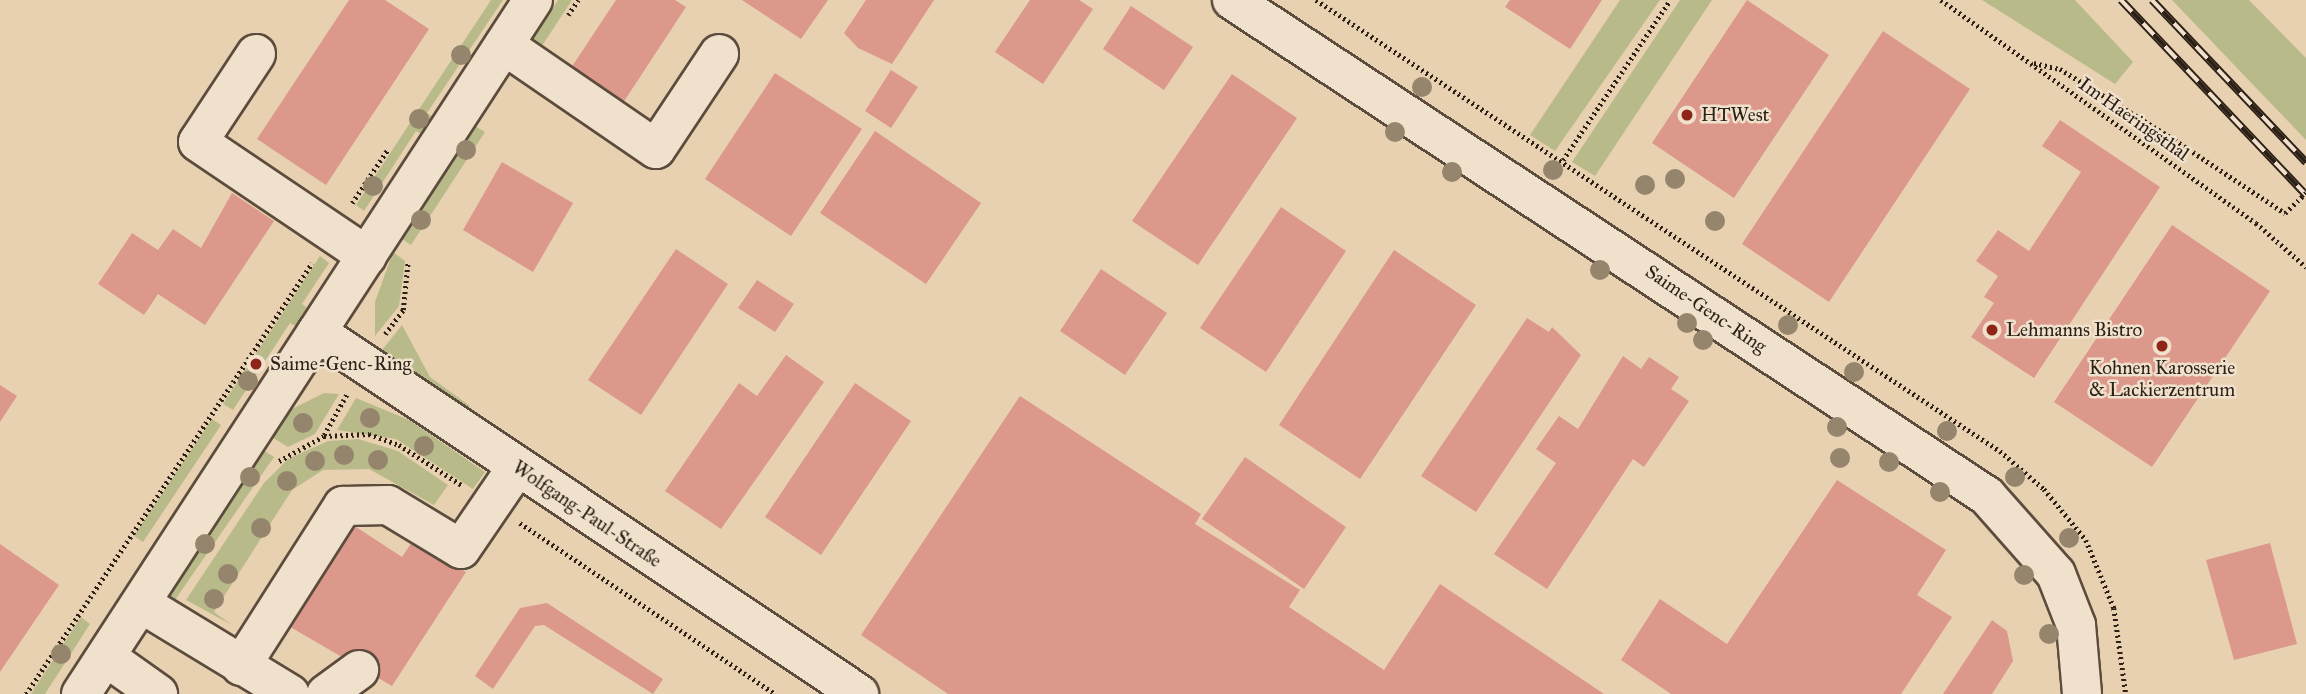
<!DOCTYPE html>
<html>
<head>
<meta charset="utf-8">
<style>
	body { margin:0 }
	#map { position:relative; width:2306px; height:694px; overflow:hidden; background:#e8d1b1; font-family:"IM FELL Great Primer",serif }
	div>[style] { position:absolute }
	.green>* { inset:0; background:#b9ba89 }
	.building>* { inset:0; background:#dd988c }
	.path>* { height:4.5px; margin-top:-2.25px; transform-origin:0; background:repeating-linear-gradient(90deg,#2d2016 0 2px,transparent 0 5.5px) }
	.roads { filter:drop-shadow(2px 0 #5c4c3d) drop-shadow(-2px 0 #5c4c3d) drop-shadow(0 2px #5c4c3d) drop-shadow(0 -2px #5c4c3d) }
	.minor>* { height:38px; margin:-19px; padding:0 19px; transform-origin:19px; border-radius:19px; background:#f0e1cc }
	.rail>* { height:8px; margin-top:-4px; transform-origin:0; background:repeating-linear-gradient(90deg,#f0e1cc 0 16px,#2d2016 0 32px); box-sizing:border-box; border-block:2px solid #2d2016 }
	.path-bridge>* { height:4.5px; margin-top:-2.25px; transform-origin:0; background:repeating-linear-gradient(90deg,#2d2016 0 2px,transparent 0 5.5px) }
	.trees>* { width:20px; height:20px; margin:-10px; border-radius:50%; background:#94856c }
	.dots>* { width:19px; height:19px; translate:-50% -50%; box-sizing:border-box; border:4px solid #f0e1cc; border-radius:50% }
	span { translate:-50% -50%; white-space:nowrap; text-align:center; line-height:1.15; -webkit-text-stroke:5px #f0e1cc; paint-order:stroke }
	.poi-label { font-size:19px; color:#2d2016 }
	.left { translate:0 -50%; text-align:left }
	.street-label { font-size:19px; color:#2d2016 }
</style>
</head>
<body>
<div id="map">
	<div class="green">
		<div style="clip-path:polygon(491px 0,503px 0,427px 113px,437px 120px,427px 137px,416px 131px,364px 211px,356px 205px)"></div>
		<div style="clip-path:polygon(558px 0,572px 0,536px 55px,531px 42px)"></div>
		<div style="clip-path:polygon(1620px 0,1660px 0,1555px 151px,1530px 135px)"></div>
		<div style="clip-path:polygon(1680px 0,1712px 0,1595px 176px,1572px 162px)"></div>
		<div style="clip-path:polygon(1982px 0,2075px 0,2133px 62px,2115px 84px)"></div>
		<div style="clip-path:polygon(2172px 0,2249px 0,2306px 58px,2306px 140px)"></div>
		<div style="clip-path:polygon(475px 126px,485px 132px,411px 245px,402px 239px)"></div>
		<div style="clip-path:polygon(393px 252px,405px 261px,399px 306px,375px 336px,375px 302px)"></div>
		<div style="clip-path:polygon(320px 256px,329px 263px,302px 304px,311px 311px,300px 329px,290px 323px,233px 410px,223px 404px)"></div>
		<div style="clip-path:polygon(402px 325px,430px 377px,470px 406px,464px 415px,392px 364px,382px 350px)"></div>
		<div style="clip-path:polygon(324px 393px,339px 394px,315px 434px,288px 447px,270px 436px,292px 409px)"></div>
		<div style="clip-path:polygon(356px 398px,409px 420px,485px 472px,473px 489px,396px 439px,337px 430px)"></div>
		<div style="clip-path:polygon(212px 419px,221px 425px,143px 542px,134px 536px)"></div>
		<div style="clip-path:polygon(358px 439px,398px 451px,448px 485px,434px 505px,369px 469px,323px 470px,292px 490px,214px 612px,232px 625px,186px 600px,264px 483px,288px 459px,328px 441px)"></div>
		<div style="clip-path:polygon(260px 448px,274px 457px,168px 610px,159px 604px)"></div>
		<div style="clip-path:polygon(81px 617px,90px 624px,45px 694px,31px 694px)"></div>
	</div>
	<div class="building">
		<div style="clip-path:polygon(349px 0,385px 0,429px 29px,326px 185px,257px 139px)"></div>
		<div style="clip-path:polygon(616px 0,675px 0,686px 7px,617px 112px,565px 77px)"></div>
		<div style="clip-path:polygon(742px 0,828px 0,801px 39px)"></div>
		<div style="clip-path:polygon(866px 0,934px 0,892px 64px,858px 48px,844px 33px)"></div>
		<div style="clip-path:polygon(1030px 0,1079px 0,1093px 9px,1043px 84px,995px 52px)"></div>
		<div style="clip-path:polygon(1510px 0,1602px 0,1570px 49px,1505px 7px)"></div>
		<div style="clip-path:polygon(1747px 0,1829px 55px,1734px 198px,1652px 143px)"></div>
		<div style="clip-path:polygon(1131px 6px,1193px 47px,1164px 90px,1103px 49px)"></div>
		<div style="clip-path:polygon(1883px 31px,1970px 89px,1829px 302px,1742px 244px)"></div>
		<div style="clip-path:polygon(891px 70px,918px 87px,891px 128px,865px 111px)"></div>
		<div style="clip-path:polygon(775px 73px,862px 129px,791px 236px,705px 179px)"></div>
		<div style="clip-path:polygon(1232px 74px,1297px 118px,1198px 265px,1132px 221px)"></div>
		<div style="clip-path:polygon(2060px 120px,2160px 187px,2034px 378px,1971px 337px,1994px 303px,1984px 297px,1998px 276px,1976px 261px,1998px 230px,2029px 251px,2081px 172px,2042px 146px)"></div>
		<div style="clip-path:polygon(875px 131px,981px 203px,926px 284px,820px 213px)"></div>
		<div style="clip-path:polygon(502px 162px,573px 203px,533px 272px,463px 230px)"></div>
		<div style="clip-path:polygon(232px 193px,274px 221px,205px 325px,158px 294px,144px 315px,98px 284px,132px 233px,158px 250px,173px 229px,201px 248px)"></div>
		<div style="clip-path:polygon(1281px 207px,1346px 251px,1266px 372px,1200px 328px)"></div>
		<div style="clip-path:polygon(2172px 225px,2270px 291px,2152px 467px,2054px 402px)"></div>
		<div style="clip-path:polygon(676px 249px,728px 284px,641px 415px,588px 380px)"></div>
		<div style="clip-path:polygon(1394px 250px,1476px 305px,1360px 479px,1279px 425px)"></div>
		<div style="clip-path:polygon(1101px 269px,1167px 313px,1125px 375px,1060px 331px)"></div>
		<div style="clip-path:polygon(757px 280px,794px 304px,775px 332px,738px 308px)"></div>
		<div style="clip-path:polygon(1527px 318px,1549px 332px,1552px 327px,1581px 355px,1476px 512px,1421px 476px)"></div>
		<div style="clip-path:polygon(786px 355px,824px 382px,721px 529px,665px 491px,739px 383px,757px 396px)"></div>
		<div style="clip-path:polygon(1623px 356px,1641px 369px,1649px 357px,1679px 377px,1671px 389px,1689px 401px,1644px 467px,1633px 459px,1547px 589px,1494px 554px,1556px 463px,1536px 449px,1559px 416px,1578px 429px)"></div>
		<div style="clip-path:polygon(855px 383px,911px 421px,821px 555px,765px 517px)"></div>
		<div style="clip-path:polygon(0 385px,17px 396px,0 422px)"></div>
		<div style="clip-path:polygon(1020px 396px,1201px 514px,1195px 524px,1300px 590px,1289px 607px,1384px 670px,1440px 584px,1604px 694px,948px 694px,861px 635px)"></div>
		<div style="clip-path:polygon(1245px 457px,1346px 527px,1304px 589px,1202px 519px)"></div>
		<div style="clip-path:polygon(1837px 480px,1946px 550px,1917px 595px,1952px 617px,1901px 694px,1671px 694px,1621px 660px,1660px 599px,1727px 644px)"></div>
		<div style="clip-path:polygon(350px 523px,402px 557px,414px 539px,466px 572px,392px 686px,285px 624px)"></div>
		<div style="clip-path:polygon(2270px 543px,2297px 644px,2234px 660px,2206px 560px)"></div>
		<div style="clip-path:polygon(0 544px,59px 585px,0 672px)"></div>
		<div style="clip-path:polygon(547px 603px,663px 679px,653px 694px,544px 625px,535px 626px,493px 689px,475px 676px,520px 608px)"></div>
		<div style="clip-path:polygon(1992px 620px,2007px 631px,2013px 661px,1992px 694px,1943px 694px)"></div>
	</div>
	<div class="path">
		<div style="left:1316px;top:0;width:819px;rotate:33.4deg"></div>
		<div style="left:2000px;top:451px;width:58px;rotate:40.8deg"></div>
		<div style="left:2044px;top:489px;width:66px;rotate:50.5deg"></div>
		<div style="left:2086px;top:540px;width:74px;rotate:67.6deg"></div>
		<div style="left:2114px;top:608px;width:87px;rotate:82.1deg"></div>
		<div style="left:1941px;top:0;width:386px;rotate:35.3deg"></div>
		<div style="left:2256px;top:223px;width:67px;rotate:41.3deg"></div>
		<div style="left:568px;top:15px;width:18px;rotate:-56deg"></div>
		<div style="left:2034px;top:63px;width:27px;rotate:13deg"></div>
		<div style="left:2060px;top:69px;width:129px;rotate:31.7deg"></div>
		<div style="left:1563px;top:160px;width:192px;rotate:-56.2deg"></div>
		<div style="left:352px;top:203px;width:65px;rotate:-56.3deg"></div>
		<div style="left:385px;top:334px;width:30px;rotate:-53deg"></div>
		<div style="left:403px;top:310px;width:49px;rotate:-84.2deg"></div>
		<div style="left:324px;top:435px;width:47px;rotate:-60.7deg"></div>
		<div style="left:279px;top:461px;width:51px;rotate:-29.1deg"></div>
		<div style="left:324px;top:436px;width:45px;rotate:-2.5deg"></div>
		<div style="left:369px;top:434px;width:32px;rotate:20deg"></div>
		<div style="left:399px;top:445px;width:76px;rotate:32.6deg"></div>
		<div style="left:520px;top:523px;width:307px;rotate:33.8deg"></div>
		<div style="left:26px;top:694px;width:517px;rotate:-56.43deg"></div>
	</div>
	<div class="roads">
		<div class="minor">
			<div style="left:1232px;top:0;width:903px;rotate:33.3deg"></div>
			<div style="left:1987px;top:496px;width:104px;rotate:48.5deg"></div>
			<div style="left:2056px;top:574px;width:55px;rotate:68.6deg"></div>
			<div style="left:2076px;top:625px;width:69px;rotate:85deg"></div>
			<div style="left:504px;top:45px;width:184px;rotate:34.4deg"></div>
			<div style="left:656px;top:149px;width:114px;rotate:-56.4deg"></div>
			<div style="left:256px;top:54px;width:105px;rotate:123.4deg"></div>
			<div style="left:198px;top:142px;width:204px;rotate:34deg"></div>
			<div style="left:317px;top:332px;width:652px;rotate:33.74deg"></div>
			<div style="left:142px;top:604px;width:173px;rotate:31.3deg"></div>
			<div style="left:106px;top:657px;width:64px;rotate:35.4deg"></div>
			<div style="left:241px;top:666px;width:190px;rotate:-57.5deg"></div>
			<div style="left:343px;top:506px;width:45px;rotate:-1.3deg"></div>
			<div style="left:388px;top:505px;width:85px;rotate:31.1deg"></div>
			<div style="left:461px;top:549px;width:99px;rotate:-55.7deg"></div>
			<div style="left:81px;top:694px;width:828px;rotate:-56.92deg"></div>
			<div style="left:326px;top:694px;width:41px;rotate:-36deg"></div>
		</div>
	</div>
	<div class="rail">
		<div style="left:2121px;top:0;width:269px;rotate:46.5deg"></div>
		<div style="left:2152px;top:0;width:224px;rotate:46.5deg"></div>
	</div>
	<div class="path-bridge">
		<div style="left:2170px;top:137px;width:138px;rotate:33.5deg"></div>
		<div style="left:2285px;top:213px;width:29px;rotate:-44deg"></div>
	</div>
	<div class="trees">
		<div style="left:461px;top:55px"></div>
		<div style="left:1422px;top:87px"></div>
		<div style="left:419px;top:119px"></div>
		<div style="left:1395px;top:132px"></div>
		<div style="left:466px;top:150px"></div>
		<div style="left:1553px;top:170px"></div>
		<div style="left:1452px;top:172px"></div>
		<div style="left:1675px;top:179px"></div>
		<div style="left:1645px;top:185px"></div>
		<div style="left:373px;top:186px"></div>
		<div style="left:421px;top:220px"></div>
		<div style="left:1715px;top:221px"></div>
		<div style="left:1600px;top:270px"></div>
		<div style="left:1687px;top:323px"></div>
		<div style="left:1788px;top:325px"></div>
		<div style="left:1703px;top:340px"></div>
		<div style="left:1854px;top:372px"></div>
		<div style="left:248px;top:381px"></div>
		<div style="left:370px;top:418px"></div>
		<div style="left:303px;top:423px"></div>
		<div style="left:1837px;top:427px"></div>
		<div style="left:1947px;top:431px"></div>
		<div style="left:424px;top:446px"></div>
		<div style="left:344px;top:455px"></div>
		<div style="left:1840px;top:458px"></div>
		<div style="left:378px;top:460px"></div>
		<div style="left:315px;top:461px"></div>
		<div style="left:1889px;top:462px"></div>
		<div style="left:250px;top:477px"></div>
		<div style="left:2015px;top:477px"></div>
		<div style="left:287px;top:481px"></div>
		<div style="left:1940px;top:492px"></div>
		<div style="left:261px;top:528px"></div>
		<div style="left:2069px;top:538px"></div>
		<div style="left:205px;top:544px"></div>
		<div style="left:228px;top:574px"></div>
		<div style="left:2024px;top:575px"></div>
		<div style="left:214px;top:599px"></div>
		<div style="left:2049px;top:634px"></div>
		<div style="left:61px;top:654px"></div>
	</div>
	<div class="dots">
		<div style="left:1687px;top:115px;background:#8f2418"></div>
		<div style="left:1992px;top:330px;background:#8f2418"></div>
		<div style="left:2162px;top:346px;background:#8f2418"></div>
		<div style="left:256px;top:364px;background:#8f2418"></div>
	</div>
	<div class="poi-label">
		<span class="left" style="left:1701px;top:115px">HTWest</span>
		<span class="left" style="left:2006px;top:330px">Lehmanns Bistro</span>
		<span class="left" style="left:270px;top:364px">Saime-Genc-Ring</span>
		<span style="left:2162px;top:379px">Kohnen Karosserie<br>&amp; Lackierzentrum</span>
	</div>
	<div class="street-label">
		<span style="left:2134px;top:119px;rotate:35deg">Im Haeringsthal</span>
		<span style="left:1706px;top:309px;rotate:34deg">Saime-Genc-Ring</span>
		<span style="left:587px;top:514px;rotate:34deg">Wolfgang-Paul-Straße</span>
	</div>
</div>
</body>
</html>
